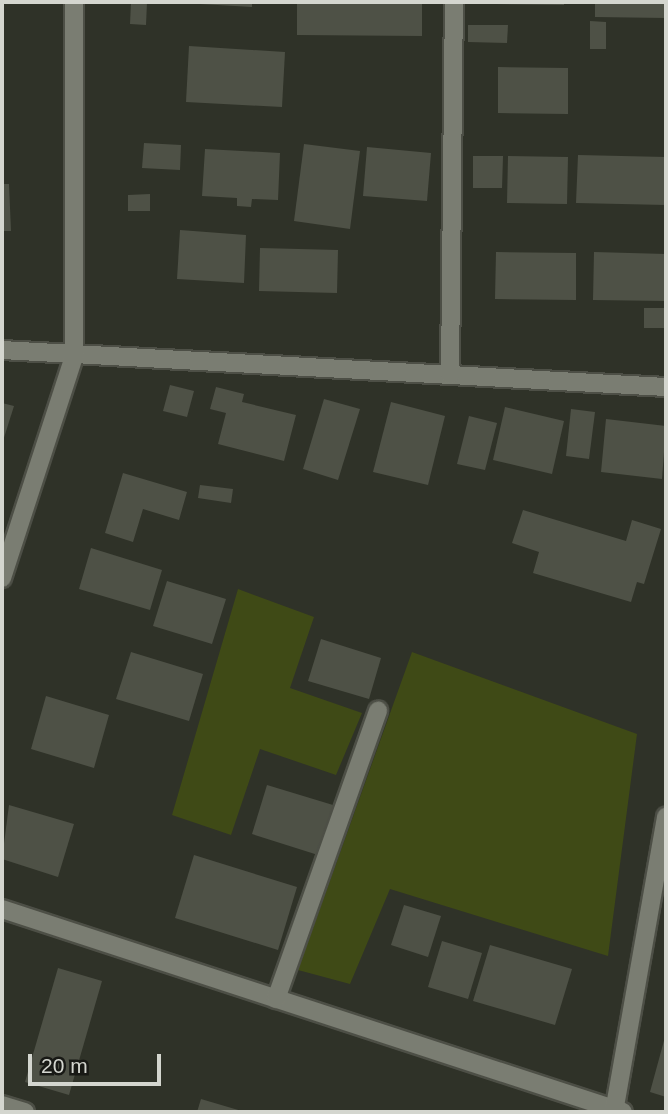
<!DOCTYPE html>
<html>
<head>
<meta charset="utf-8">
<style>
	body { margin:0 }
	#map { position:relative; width:668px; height:1114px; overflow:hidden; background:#2f3228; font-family:Helvetica,sans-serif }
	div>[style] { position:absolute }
	.green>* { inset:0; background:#3f4a16 }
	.building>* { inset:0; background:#4e5146 }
	.roads { filter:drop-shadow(2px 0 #4d4f46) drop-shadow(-2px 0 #4d4f46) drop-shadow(0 2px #4d4f46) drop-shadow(0 -2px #4d4f46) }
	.minor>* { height:18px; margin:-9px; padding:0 9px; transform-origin:9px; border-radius:9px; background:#7a7d72 }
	span { translate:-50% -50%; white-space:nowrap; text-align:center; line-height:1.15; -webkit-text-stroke:5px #181915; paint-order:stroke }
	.frame { position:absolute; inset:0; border:4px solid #d4d6cf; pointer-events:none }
	.scale { position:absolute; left:28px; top:1054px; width:133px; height:32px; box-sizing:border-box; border:4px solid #d4d6cf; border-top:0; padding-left:9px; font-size:21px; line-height:24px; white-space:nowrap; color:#d4d6cf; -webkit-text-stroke:5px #181915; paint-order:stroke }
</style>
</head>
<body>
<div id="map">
	<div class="green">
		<div style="clip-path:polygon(238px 589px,314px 617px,290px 688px,362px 713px,336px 775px,260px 749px,231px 835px,172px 815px)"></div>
		<div style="clip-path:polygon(412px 652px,637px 734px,608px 956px,390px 889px,350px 984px,298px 970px)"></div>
	</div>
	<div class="building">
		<div style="clip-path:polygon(131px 2px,147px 2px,146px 25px,130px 24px)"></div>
		<div style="clip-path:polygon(200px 2px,252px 2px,252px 7px,200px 4px)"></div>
		<div style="clip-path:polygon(297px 2px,422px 2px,422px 36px,297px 35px)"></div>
		<div style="clip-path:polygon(495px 2px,564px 2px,564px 5px,495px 4px)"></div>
		<div style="clip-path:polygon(595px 2px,666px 2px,666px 18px,595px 17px)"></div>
		<div style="clip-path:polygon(590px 21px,606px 22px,606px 49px,590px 49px)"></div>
		<div style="clip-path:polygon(468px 25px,508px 25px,507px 43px,468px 42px)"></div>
		<div style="clip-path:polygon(189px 46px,285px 52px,282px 107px,186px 102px)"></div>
		<div style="clip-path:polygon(498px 67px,568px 68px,568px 114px,498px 113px)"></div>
		<div style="clip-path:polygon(144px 143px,181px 145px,180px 170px,142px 168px)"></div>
		<div style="clip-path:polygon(304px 144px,360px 151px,350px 229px,294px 221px)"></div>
		<div style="clip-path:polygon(367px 147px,431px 153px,427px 201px,363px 196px)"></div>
		<div style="clip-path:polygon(205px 149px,280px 153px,278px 200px,252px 199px,251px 207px,237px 206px,237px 198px,202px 196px)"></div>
		<div style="clip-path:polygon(578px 155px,666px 157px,666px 205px,576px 203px)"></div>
		<div style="clip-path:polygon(473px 156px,503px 156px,502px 188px,473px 188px)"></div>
		<div style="clip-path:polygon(508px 156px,568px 157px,567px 204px,507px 203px)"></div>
		<div style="clip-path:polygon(2px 184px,9px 184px,11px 231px,2px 231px)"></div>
		<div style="clip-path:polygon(150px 194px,150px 211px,128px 211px,128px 195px)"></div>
		<div style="clip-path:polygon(180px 230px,246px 235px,244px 283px,177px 279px)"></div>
		<div style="clip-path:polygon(260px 248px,338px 250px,337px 293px,259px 291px)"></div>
		<div style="clip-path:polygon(496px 252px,576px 253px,576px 300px,495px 299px)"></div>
		<div style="clip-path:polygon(594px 252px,666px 254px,666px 301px,593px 300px)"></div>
		<div style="clip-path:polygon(644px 308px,666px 308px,666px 328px,644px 328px)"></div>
		<div style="clip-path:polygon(170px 385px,194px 391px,187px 417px,163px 411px)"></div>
		<div style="clip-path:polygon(216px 387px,244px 394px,242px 402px,296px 415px,284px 461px,218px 444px,226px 413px,210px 409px)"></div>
		<div style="clip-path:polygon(324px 399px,360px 409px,338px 480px,303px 469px)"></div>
		<div style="clip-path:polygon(391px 402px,445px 416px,428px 485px,373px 472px)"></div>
		<div style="clip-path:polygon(2px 403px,14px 406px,2px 444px)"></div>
		<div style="clip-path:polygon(505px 407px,564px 421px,552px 474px,493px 460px)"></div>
		<div style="clip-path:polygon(571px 409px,595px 412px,589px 459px,566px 456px)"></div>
		<div style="clip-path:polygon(469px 416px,497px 423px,485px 470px,457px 464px)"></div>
		<div style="clip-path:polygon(606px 419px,666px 426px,662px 479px,601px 472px)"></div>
		<div style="clip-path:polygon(123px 473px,187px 492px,179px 520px,143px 509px,133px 542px,105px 533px)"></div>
		<div style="clip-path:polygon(200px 485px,233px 489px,231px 503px,198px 498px)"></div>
		<div style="clip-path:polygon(523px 510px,626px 541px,632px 520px,661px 529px,644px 584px,637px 582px,631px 602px,533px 573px,539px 552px,512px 543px)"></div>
		<div style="clip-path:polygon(91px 548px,162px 570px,150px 610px,79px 589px)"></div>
		<div style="clip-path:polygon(167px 581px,226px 599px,212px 644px,153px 626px)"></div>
		<div style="clip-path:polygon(321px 639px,381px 658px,369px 699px,308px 681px)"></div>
		<div style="clip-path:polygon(131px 652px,203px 674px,189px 721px,116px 699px)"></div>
		<div style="clip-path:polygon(46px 696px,109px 715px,94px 768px,31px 749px)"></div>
		<div style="clip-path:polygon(267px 785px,333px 805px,318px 855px,252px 834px)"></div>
		<div style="clip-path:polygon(9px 805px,74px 824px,58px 877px,2px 859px)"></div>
		<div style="clip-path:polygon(194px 855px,297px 887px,278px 950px,175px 918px)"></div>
		<div style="clip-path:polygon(404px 905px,441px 916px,428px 957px,391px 945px)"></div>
		<div style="clip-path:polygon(442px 941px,482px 953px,468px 999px,428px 987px)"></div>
		<div style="clip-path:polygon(490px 945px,572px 969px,555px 1025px,473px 1001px)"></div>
		<div style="clip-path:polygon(58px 968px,102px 981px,69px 1095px,25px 1082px)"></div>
		<div style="clip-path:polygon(665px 1037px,666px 1037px,666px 1097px,650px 1092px)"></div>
		<div style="clip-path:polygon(201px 1099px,245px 1112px,197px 1112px)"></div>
	</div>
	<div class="roads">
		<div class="minor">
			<div style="left:2px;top:350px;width:665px;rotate:3.19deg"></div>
			<div style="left:450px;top:375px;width:373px;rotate:-89.4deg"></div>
			<div style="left:2px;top:578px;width:233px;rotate:-72deg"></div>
			<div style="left:74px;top:356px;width:354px;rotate:-90deg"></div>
			<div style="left:2px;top:909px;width:653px;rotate:18.1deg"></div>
			<div style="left:276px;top:999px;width:306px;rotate:-70.5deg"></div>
			<div style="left:2px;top:1105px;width:24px;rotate:17deg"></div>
			<div style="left:614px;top:1112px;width:300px;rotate:-80deg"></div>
		</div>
	</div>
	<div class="frame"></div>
	<div class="scale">20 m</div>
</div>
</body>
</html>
